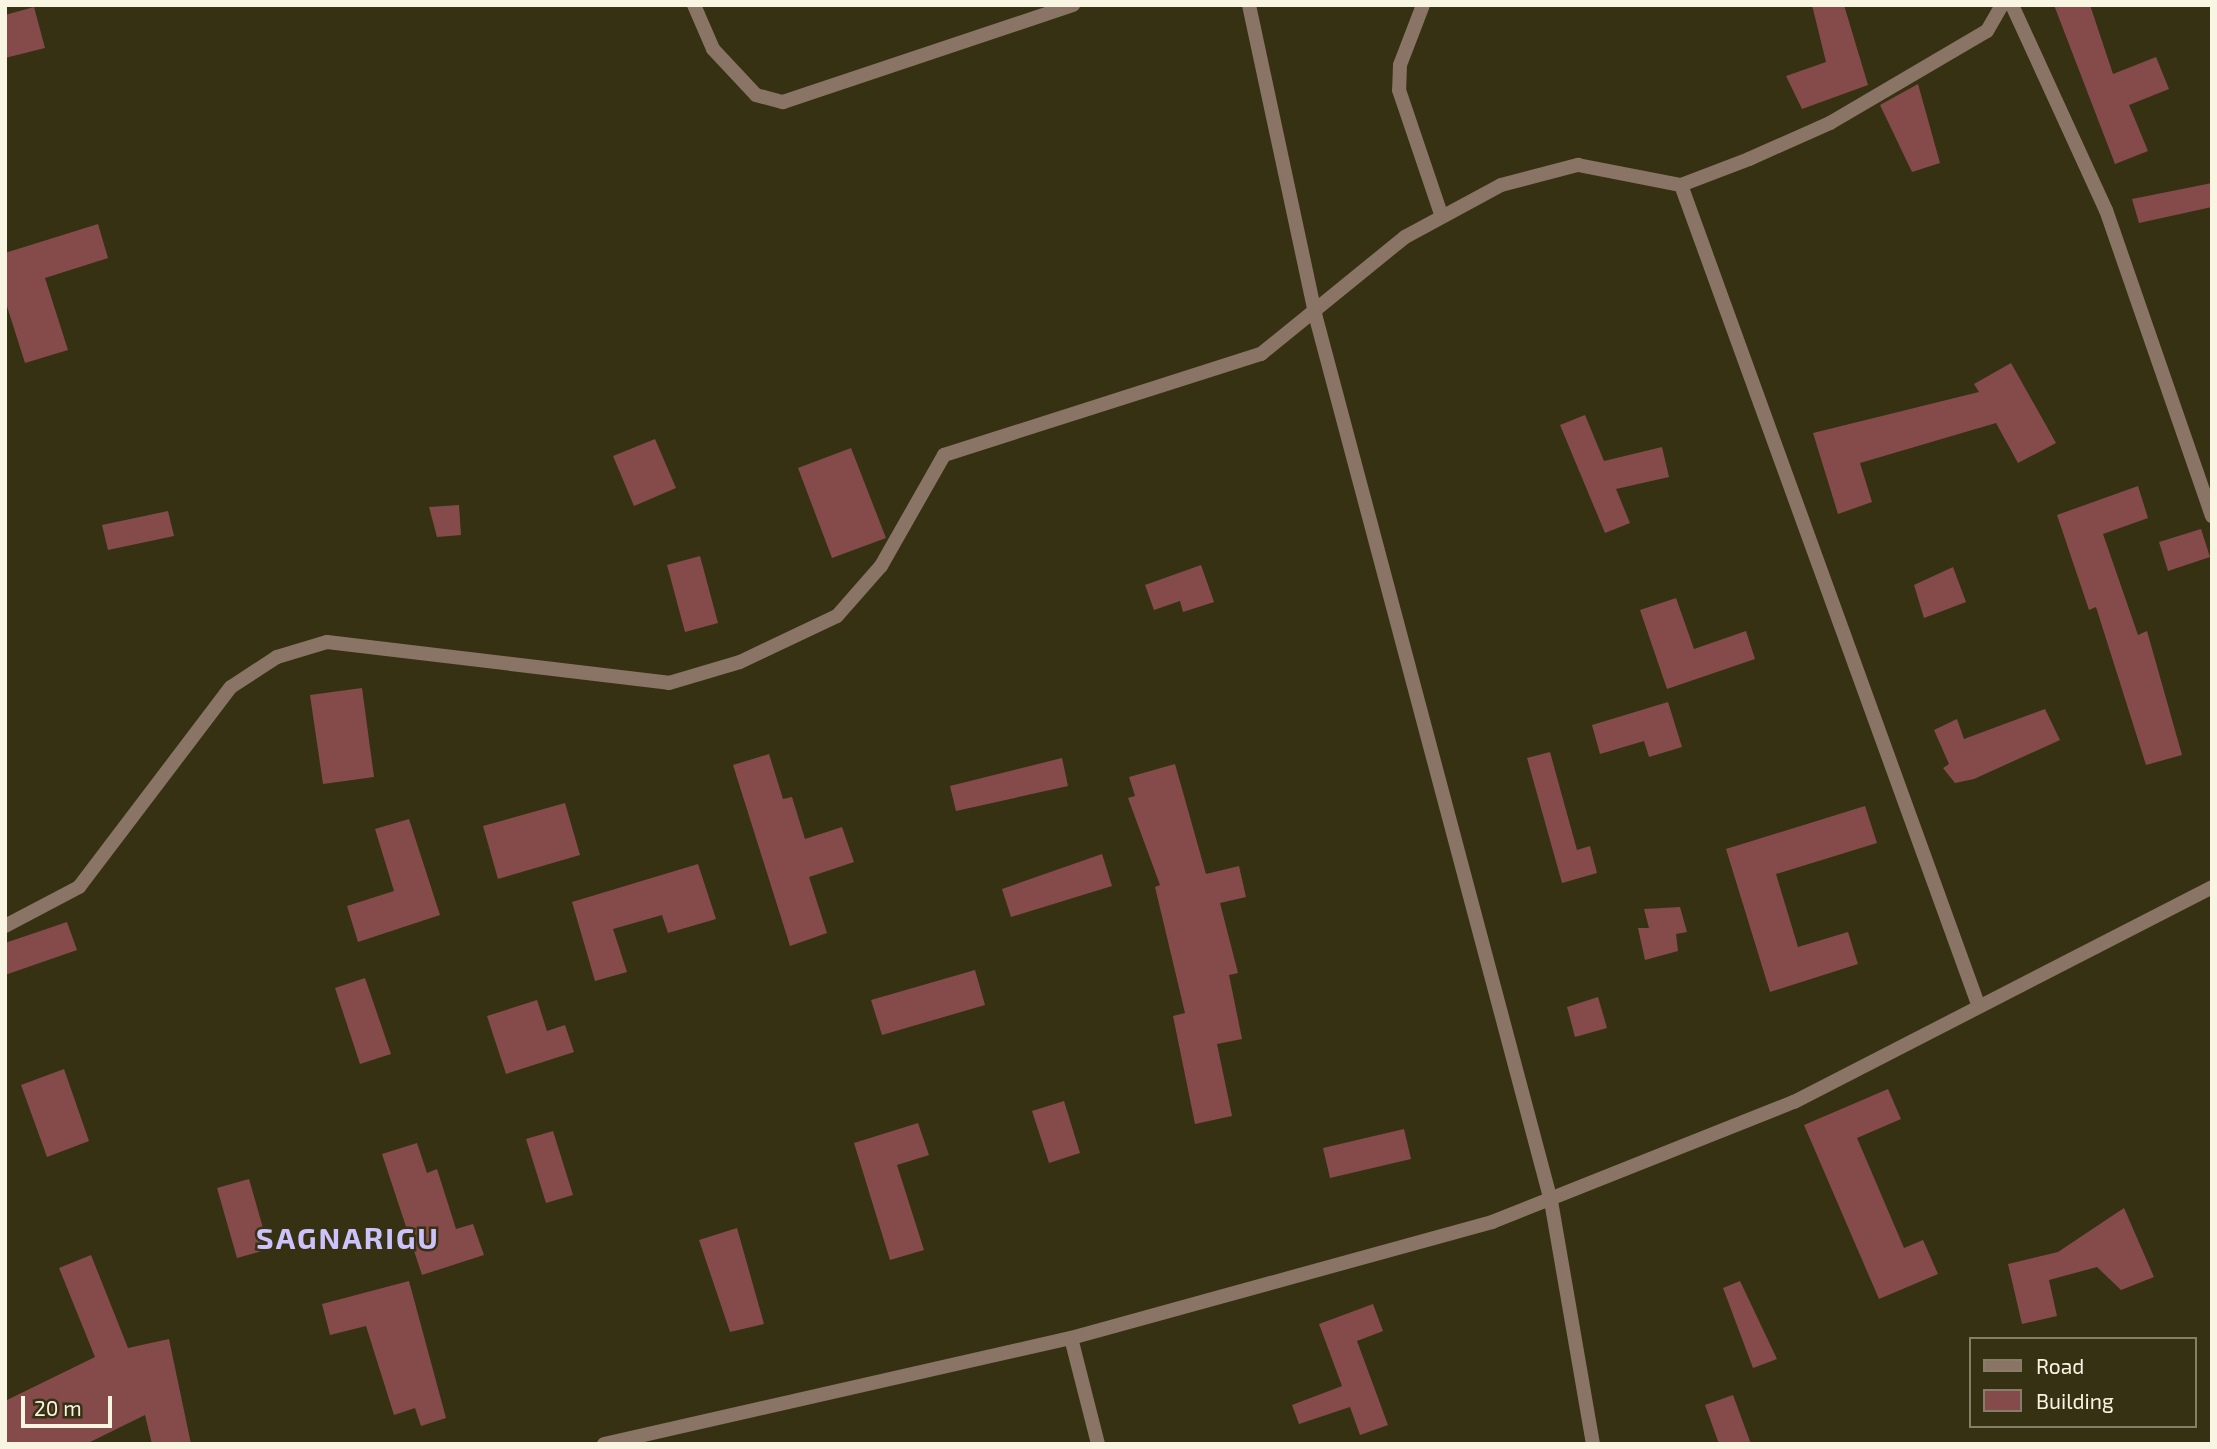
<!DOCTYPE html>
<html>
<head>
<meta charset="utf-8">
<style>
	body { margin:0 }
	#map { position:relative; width:2217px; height:1449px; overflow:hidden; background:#373113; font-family:"Exo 2",sans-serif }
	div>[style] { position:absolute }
	.building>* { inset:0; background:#844b4a }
	.minor>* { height:14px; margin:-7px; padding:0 7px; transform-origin:7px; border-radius:7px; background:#8a7465 }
	.tertiary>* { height:14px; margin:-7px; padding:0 7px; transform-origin:7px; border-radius:7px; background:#8a7465 }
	span { translate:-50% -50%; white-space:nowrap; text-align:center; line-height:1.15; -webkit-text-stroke:5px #373113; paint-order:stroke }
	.district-label { font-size:30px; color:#cdc3fc; font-weight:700; letter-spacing:2px }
	.frame { position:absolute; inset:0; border:7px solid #f8f5e3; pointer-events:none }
	.legend { position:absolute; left:1969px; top:1337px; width:228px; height:91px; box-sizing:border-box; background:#373113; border:2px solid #847f66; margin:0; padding:9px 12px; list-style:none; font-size:21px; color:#f8f5e3 }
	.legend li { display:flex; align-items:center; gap:14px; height:35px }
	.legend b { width:35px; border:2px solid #847f66 }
	.scale { position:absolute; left:21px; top:1396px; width:91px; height:32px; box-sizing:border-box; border:4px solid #f8f5e3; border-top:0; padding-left:9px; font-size:21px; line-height:24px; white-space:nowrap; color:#f8f5e3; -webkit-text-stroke:5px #373113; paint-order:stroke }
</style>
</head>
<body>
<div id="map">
	<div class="building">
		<div style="clip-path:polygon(1812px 5px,1844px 5px,1868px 85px,1802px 109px,1786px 76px,1826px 62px)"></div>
		<div style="clip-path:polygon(2054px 5px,2090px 5px,2113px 74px,2156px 57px,2169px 89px,2129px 105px,2148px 151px,2115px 164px)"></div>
		<div style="clip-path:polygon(34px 7px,45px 48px,5px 58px,5px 15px)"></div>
		<div style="clip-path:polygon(1918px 84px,1940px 163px,1912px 172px,1880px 105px)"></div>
		<div style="clip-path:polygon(2212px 183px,2212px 207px,2139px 223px,2132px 199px)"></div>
		<div style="clip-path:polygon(98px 224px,108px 258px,45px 278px,68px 350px,25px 363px,5px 300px,5px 253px)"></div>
		<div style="clip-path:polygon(2011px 363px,2056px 443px,2018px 463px,1996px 423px,1860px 463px,1872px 502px,1838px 514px,1813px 433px,1979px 392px,1974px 384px)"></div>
		<div style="clip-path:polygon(1585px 415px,1604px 461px,1662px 447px,1669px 477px,1616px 489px,1630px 523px,1605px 533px,1560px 425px)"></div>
		<div style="clip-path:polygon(655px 439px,676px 488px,634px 506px,613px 456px)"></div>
		<div style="clip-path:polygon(851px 448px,886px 538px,832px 558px,798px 468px)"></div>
		<div style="clip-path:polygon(2138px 486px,2148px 518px,2103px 534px,2138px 635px,2147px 631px,2182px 755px,2146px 765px,2096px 607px,2089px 610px,2057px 515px)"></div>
		<div style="clip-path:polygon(459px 505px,461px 535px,437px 537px,429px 507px)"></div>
		<div style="clip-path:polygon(168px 511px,174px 536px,108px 550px,102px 525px)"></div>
		<div style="clip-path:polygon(2201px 529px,2210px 557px,2168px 571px,2159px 542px)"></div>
		<div style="clip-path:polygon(700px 556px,718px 623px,685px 632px,667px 565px)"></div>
		<div style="clip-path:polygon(1201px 565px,1214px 602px,1183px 612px,1180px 601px,1154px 610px,1145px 585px)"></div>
		<div style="clip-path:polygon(1953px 567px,1966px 602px,1924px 618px,1914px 585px)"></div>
		<div style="clip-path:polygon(1676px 598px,1694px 649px,1746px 631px,1755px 659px,1667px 689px,1640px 610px)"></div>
		<div style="clip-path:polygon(362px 688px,374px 777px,323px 784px,310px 695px)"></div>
		<div style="clip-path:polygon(1668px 702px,1682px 747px,1649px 757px,1644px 741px,1600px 754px,1592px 725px)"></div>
		<div style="clip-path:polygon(2045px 709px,2060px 740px,1974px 779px,1955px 783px,1943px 768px,1949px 764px,1934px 730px,1957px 719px,1964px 739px)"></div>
		<div style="clip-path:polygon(1550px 752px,1577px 850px,1590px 846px,1597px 873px,1562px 883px,1527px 758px)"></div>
		<div style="clip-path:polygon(769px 754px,783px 799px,792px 797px,805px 839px,842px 827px,854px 862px,809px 877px,827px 933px,790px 946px,733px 765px)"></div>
		<div style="clip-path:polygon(1062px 758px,1068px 786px,956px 811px,950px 786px)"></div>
		<div style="clip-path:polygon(1175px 764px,1206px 874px,1239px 866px,1246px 897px,1220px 903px,1238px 973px,1229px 975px,1242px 1039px,1217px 1044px,1232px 1116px,1195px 1124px,1173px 1016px,1185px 1013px,1155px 887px,1160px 885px,1128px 798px,1135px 796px,1129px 777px)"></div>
		<div style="clip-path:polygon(565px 803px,580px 855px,498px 879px,483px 826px)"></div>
		<div style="clip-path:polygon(1865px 806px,1877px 843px,1776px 874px,1798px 947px,1848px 932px,1858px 964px,1770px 992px,1726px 849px)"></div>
		<div style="clip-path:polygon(409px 819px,440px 915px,358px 942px,347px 906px,394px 891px,375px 829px)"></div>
		<div style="clip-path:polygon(1102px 854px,1112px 886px,1011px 917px,1002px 889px)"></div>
		<div style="clip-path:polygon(698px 864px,716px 919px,668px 933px,662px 915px,613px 929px,627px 972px,595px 981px,572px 902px)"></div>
		<div style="clip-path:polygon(1680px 907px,1687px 932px,1676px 934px,1678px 951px,1645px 960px,1638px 928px,1649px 928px,1644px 909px)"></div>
		<div style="clip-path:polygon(67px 922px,77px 950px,5px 975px,5px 943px)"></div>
		<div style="clip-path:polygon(975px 970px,985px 1005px,882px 1035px,871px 1000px)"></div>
		<div style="clip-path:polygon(365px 978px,391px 1054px,360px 1064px,335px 988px)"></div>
		<div style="clip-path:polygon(1598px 997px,1607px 1028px,1575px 1037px,1567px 1007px)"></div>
		<div style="clip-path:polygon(537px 1000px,547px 1031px,565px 1025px,574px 1052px,506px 1074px,487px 1016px)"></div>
		<div style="clip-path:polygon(64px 1069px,89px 1141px,47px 1157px,21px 1085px)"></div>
		<div style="clip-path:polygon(1888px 1089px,1901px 1119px,1857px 1138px,1904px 1248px,1923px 1240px,1938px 1274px,1879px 1299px,1804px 1125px)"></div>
		<div style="clip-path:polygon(1064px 1101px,1080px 1153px,1049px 1163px,1032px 1111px)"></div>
		<div style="clip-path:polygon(918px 1123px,929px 1155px,897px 1165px,924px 1250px,890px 1260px,854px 1143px)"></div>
		<div style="clip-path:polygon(1404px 1129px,1411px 1159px,1330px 1178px,1323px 1148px)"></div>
		<div style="clip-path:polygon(553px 1131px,573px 1195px,546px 1203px,526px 1139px)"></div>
		<div style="clip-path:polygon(417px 1143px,427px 1173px,437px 1169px,456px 1229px,473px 1224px,484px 1255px,422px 1275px,382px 1154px)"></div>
		<div style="clip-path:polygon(249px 1179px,269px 1249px,237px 1258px,217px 1188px)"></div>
		<div style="clip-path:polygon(2124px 1208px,2154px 1277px,2121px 1290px,2097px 1267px,2049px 1280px,2057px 1316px,2022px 1324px,2008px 1264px,2058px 1252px)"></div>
		<div style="clip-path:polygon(737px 1228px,764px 1324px,730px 1332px,699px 1240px)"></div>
		<div style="clip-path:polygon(91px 1255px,128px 1348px,169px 1339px,191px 1444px,152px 1444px,145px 1415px,86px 1444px,5px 1444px,5px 1401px,95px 1357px,59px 1268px)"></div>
		<div style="clip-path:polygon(409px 1281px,446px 1418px,421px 1426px,415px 1408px,394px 1415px,366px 1326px,330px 1335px,322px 1304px)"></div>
		<div style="clip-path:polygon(1740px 1281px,1777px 1359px,1753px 1368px,1723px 1288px)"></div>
		<div style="clip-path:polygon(1373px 1304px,1383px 1331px,1357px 1341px,1388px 1425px,1360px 1435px,1350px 1407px,1299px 1424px,1292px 1405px,1342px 1386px,1319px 1324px)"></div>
		<div style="clip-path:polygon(1733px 1395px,1751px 1444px,1719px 1444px,1705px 1405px)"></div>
	</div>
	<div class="minor">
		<div style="left:694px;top:5px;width:48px;rotate:66.6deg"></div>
		<div style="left:713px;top:49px;width:63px;rotate:46.9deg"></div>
		<div style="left:756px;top:95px;width:28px;rotate:15deg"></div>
		<div style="left:783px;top:102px;width:306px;rotate:-18.5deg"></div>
		<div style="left:1423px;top:5px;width:64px;rotate:111deg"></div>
		<div style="left:1400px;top:65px;width:25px;rotate:92deg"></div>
		<div style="left:1399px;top:90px;width:131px;rotate:71.3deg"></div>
		<div style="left:2012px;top:5px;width:226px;rotate:65.4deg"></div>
		<div style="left:2106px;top:210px;width:324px;rotate:70.9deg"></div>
		<div style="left:1681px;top:185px;width:871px;rotate:70.07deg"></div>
		<div style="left:5px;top:926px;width:84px;rotate:-27.8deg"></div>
		<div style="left:79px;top:887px;width:251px;rotate:-52.8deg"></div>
		<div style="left:231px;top:687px;width:55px;rotate:-33.1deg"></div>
		<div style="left:277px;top:657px;width:52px;rotate:-16.7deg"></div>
		<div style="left:327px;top:642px;width:344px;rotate:6.8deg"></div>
		<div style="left:669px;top:683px;width:74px;rotate:-16.5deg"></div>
		<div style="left:740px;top:662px;width:107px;rotate:-25.4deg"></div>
		<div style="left:837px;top:616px;width:67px;rotate:-48.7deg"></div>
		<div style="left:881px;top:566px;width:128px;rotate:-60.4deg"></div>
		<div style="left:944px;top:455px;width:333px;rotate:-17.7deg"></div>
		<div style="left:1261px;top:354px;width:186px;rotate:-39.1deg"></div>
		<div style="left:1405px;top:237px;width:109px;rotate:-28.4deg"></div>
		<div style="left:1501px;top:185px;width:80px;rotate:-14.6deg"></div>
		<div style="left:1578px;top:165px;width:105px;rotate:11deg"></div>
		<div style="left:1681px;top:185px;width:73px;rotate:-20.9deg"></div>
		<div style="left:1749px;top:159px;width:89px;rotate:-24deg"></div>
		<div style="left:1830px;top:123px;width:182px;rotate:-30.4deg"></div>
		<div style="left:1987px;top:31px;width:30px;rotate:-60deg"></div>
		<div style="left:1071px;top:1338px;width:109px;rotate:75.7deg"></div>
		<div style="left:604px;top:1444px;width:479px;rotate:-12.8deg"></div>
		<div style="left:1071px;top:1338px;width:437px;rotate:-15.4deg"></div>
		<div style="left:1492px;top:1222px;width:325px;rotate:-21.7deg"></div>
		<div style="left:1794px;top:1102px;width:470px;rotate:-27.2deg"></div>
	</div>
	<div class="tertiary">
		<div style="left:1249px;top:5px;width:316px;rotate:77.9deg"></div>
		<div style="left:1315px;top:314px;width:918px;rotate:75.1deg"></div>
		<div style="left:1551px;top:1201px;width:247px;rotate:80.2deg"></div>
	</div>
	<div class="district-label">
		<span style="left:348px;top:1237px">SAGNARIGU</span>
	</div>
	<div class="frame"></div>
	<ul class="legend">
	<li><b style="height:9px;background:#8a7465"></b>Road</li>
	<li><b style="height:19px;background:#844b4a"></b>Building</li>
	</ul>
	<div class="scale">20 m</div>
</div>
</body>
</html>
